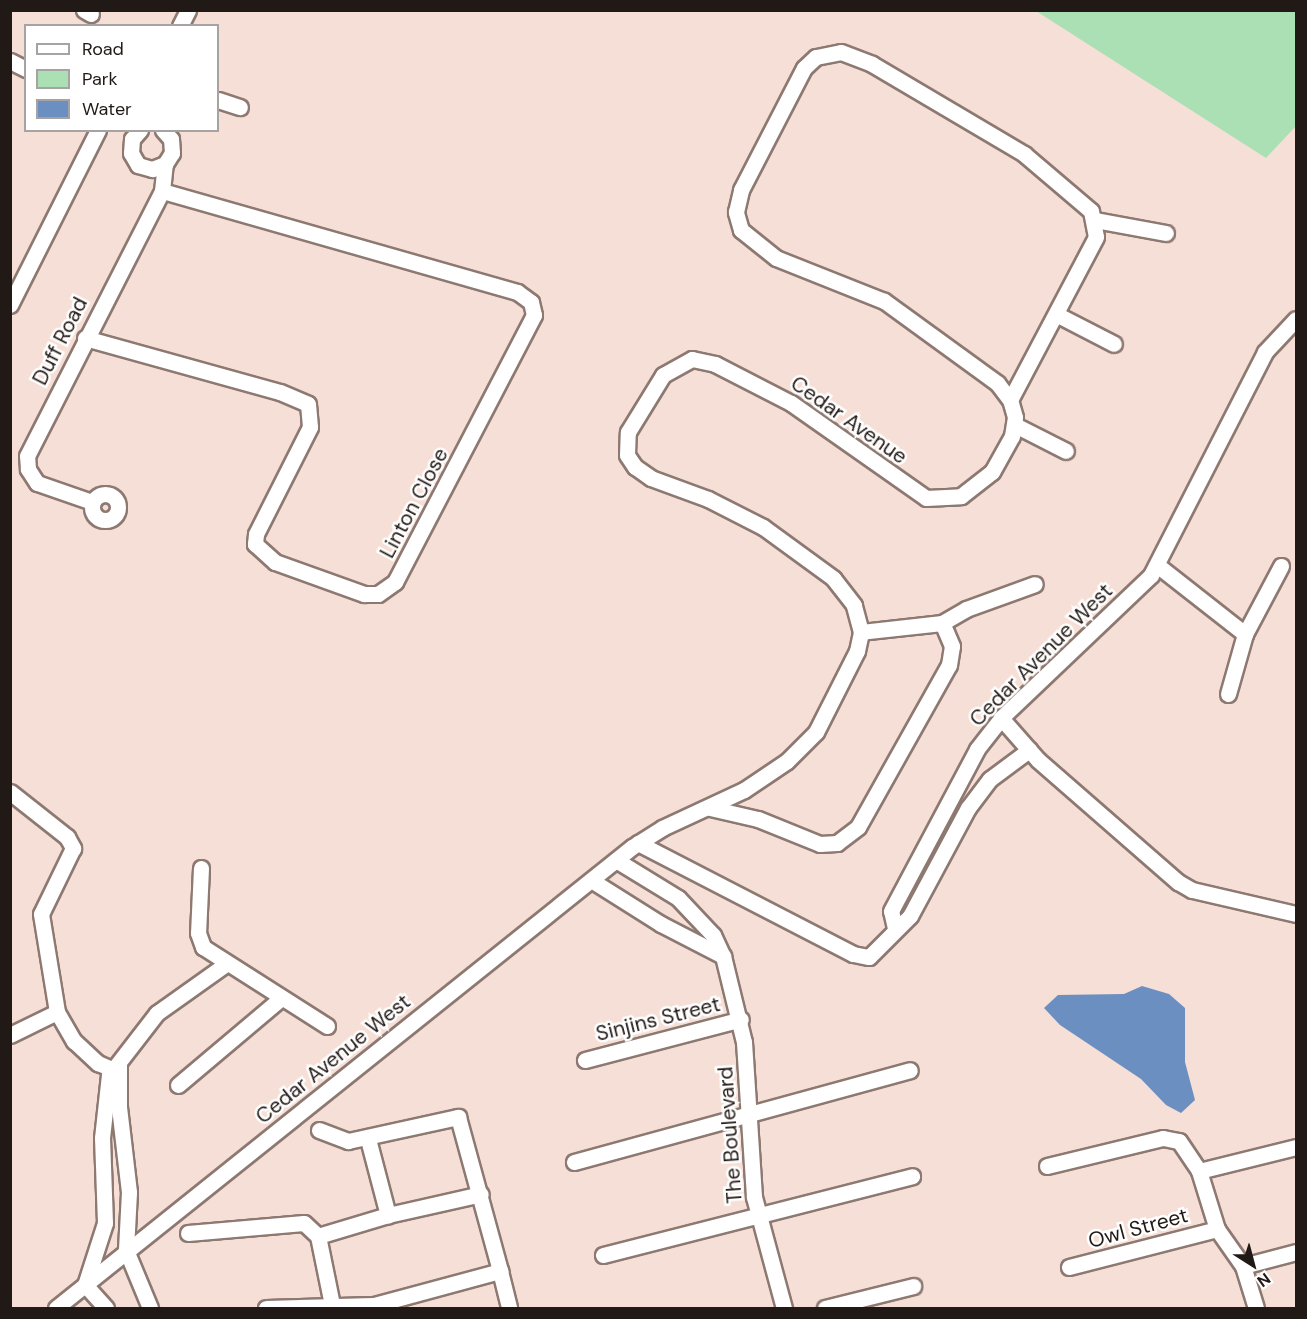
<!DOCTYPE html>
<html>
<head>
<meta charset="utf-8">
<style>
	body { margin:0 }
	#map { position:relative; width:1307px; height:1319px; overflow:hidden; background:#f5dfd6; font-family:"DM Sans",sans-serif }
	div>[style] { position:absolute }
	.green>* { inset:0; background:#aae0b4 }
	.water>* { inset:0; background:#6c8fc2 }
	.roads { filter:drop-shadow(2px 0 #8d7971) drop-shadow(-2px 0 #8d7971) drop-shadow(0 2px #8d7971) drop-shadow(0 -2px #8d7971) }
	.street>* { height:15px; margin:-7.5px; padding:0 7.5px; transform-origin:7.5px; border-radius:7.5px; background:#fff }
	.street>.ring { margin:-7.5px; padding:0; box-sizing:content-box; background:none; border:15px solid #fff; border-radius:50% }
	span { translate:-50% -50%; white-space:nowrap; text-align:center; line-height:1.15; -webkit-text-stroke:5px #fff; paint-order:stroke }
	.street-label { font-size:21px; color:#211916 }
	.frame { position:absolute; inset:0; border:12px solid #211916; pointer-events:none }
	.legend { position:absolute; left:24px; top:24px; width:195px; height:108px; box-sizing:border-box; background:#fff; border:2px solid #a6a3a2; margin:0; padding:8px 10px; list-style:none; font-size:18px; color:#211916 }
	.legend li { display:flex; align-items:center; gap:12px; height:30px }
	.legend b { width:30px; border:2px solid #a6a3a2 }
	.north { position:absolute; left:1223px; top:1235px; width:60px; height:60px; -webkit-text-stroke:4px #fff; paint-order:stroke; rotate:144deg; font-size:16px; font-weight:700; line-height:24px; text-align:center; color:#211916 }
	.north::after { content:''; display:block; margin:auto; width:21px; height:27px; background:#211916; clip-path:polygon(50% 0,100% 100%,50% 72%,0 100%) }
</style>
</head>
<body>
<div id="map">
	<div class="green">
		<div style="clip-path:polygon(1036px 11px,1296px 11px,1296px 126px,1266px 158px)"></div>
	</div>
	<div class="water">
		<div style="clip-path:polygon(1142px 986px,1169px 994px,1185px 1008px,1185px 1062px,1195px 1100px,1181px 1113px,1166px 1105px,1141px 1079px,1060px 1025px,1044px 1008px,1058px 995px,1124px 994px)"></div>
	</div>
	<div class="roads">
		<div class="street">
			<div style="left:84px;top:10px;width:8px;rotate:30deg"></div>
			<div style="left:180px;top:26px;width:18px;rotate:-63deg"></div>
			<div style="left:10px;top:61px;width:18px;rotate:27deg"></div>
			<div style="left:218px;top:100px;width:23px;rotate:18deg"></div>
			<div style="left:140px;top:130px;width:12px;rotate:132deg"></div>
			<div style="left:132px;top:139px;width:14px;rotate:94deg"></div>
			<div style="left:131px;top:153px;width:14px;rotate:60deg"></div>
			<div style="left:138px;top:165px;width:15px;rotate:16deg"></div>
			<div style="left:152px;top:169px;width:14px;rotate:-21deg"></div>
			<div style="left:165px;top:164px;width:13px;rotate:-58deg"></div>
			<div style="left:172px;top:153px;width:14px;rotate:-94deg"></div>
			<div style="left:171px;top:139px;width:12px;rotate:-132deg"></div>
			<div style="left:1095px;top:220px;width:72px;rotate:10.4deg"></div>
			<div style="left:10px;top:305px;width:196px;rotate:-63.3deg"></div>
			<div style="left:1056px;top:314px;width:65px;rotate:27.3deg"></div>
			<div style="left:85px;top:338px;width:202px;rotate:15.5deg"></div>
			<div style="left:280px;top:392px;width:30px;rotate:23deg"></div>
			<div style="left:308px;top:404px;width:23px;rotate:85deg"></div>
			<div style="left:310px;top:427px;width:120px;rotate:116.8deg"></div>
			<div style="left:256px;top:534px;width:10px;rotate:96deg"></div>
			<div style="left:255px;top:544px;width:27px;rotate:42deg"></div>
			<div style="left:275px;top:562px;width:95px;rotate:19.8deg"></div>
			<div style="left:364px;top:594px;width:14px"></div>
			<div style="left:378px;top:594px;width:21px;rotate:-35deg"></div>
			<div style="left:395px;top:582px;width:301px;rotate:-62.5deg"></div>
			<div style="left:534px;top:315px;width:13px;rotate:-103deg"></div>
			<div style="left:531px;top:302px;width:17px;rotate:-144deg"></div>
			<div style="left:517px;top:292px;width:369px;rotate:-164.1deg"></div>
			<div style="left:1015px;top:425px;width:57px;rotate:27deg"></div>
			<div class="ring" style="left:92px;top:494px;width:11px;height:11px"></div>
			<div style="left:92px;top:502px;width:58px;rotate:-160.9deg"></div>
			<div style="left:37px;top:483px;width:17px;rotate:-123deg"></div>
			<div style="left:28px;top:469px;width:13px;rotate:-94deg"></div>
			<div style="left:27px;top:456px;width:297px;rotate:-63deg"></div>
			<div style="left:162px;top:191px;width:27px;rotate:-84deg"></div>
			<div style="left:1157px;top:565px;width:112px;rotate:38.1deg"></div>
			<div style="left:942px;top:623px;width:28px;rotate:-30deg"></div>
			<div style="left:966px;top:609px;width:73px;rotate:-19.9deg"></div>
			<div style="left:1228px;top:694px;width:62px;rotate:-74.2deg"></div>
			<div style="left:1245px;top:634px;width:77px;rotate:-62.1deg"></div>
			<div style="left:1001px;top:718px;width:56px;rotate:48.6deg"></div>
			<div style="left:1038px;top:760px;width:186px;rotate:41.1deg"></div>
			<div style="left:1178px;top:882px;width:16px;rotate:30deg"></div>
			<div style="left:1192px;top:890px;width:107px;rotate:13deg"></div>
			<div style="left:10px;top:792px;width:73px;rotate:38.3deg"></div>
			<div style="left:67px;top:837px;width:13px;rotate:61deg"></div>
			<div style="left:73px;top:848px;width:73px;rotate:115.9deg"></div>
			<div style="left:41px;top:914px;width:99px;rotate:80.7deg"></div>
			<div style="left:57px;top:1012px;width:34px;rotate:60deg"></div>
			<div style="left:74px;top:1041px;width:33px;rotate:43deg"></div>
			<div style="left:98px;top:1063px;width:22px;rotate:24deg"></div>
			<div style="left:710px;top:808px;width:49px;rotate:12.9deg"></div>
			<div style="left:758px;top:819px;width:67px;rotate:22deg"></div>
			<div style="left:820px;top:844px;width:17px;rotate:-3deg"></div>
			<div style="left:837px;top:843px;width:26px;rotate:-37deg"></div>
			<div style="left:858px;top:827px;width:186px;rotate:-60.7deg"></div>
			<div style="left:949px;top:665px;width:19px;rotate:-81deg"></div>
			<div style="left:952px;top:646px;width:25px;rotate:-113deg"></div>
			<div style="left:942px;top:623px;width:81px;rotate:173.7deg"></div>
			<div style="left:638px;top:843px;width:242px;rotate:27.3deg"></div>
			<div style="left:853px;top:954px;width:16px;rotate:11deg"></div>
			<div style="left:869px;top:957px;width:58px;rotate:-45deg"></div>
			<div style="left:910px;top:916px;width:123px;rotate:-61.8deg"></div>
			<div style="left:968px;top:808px;width:36px;rotate:-53deg"></div>
			<div style="left:990px;top:779px;width:49px;rotate:-36.6deg"></div>
			<div style="left:616px;top:860px;width:73px;rotate:31.5deg"></div>
			<div style="left:678px;top:898px;width:51px;rotate:46.6deg"></div>
			<div style="left:713px;top:935px;width:23px;rotate:65deg"></div>
			<div style="left:723px;top:956px;width:89px;rotate:76.3deg"></div>
			<div style="left:744px;top:1042px;width:155px;rotate:86.3deg"></div>
			<div style="left:754px;top:1197px;width:115px;rotate:74.9deg"></div>
			<div style="left:201px;top:868px;width:65px;rotate:92.6deg"></div>
			<div style="left:198px;top:933px;width:15px;rotate:70deg"></div>
			<div style="left:203px;top:947px;width:147px;rotate:32.5deg"></div>
			<div style="left:591px;top:880px;width:83px;rotate:32.2deg"></div>
			<div style="left:661px;top:924px;width:70px;rotate:27.3deg"></div>
			<div style="left:895px;top:928px;width:17px;rotate:-103deg"></div>
			<div style="left:891px;top:911px;width:183px;rotate:-62deg"></div>
			<div style="left:977px;top:749px;width:39px;rotate:-52deg"></div>
			<div style="left:1001px;top:718px;width:207px;rotate:-43.6deg"></div>
			<div style="left:1151px;top:575px;width:250px;rotate:-62.9deg"></div>
			<div style="left:1265px;top:352px;width:45px;rotate:-46.8deg"></div>
			<div style="left:10px;top:1035px;width:52px;rotate:-26.1deg"></div>
			<div style="left:585px;top:1060px;width:161px;rotate:-14.7deg"></div>
			<div style="left:119px;top:1064px;width:43px;rotate:90deg"></div>
			<div style="left:119px;top:1107px;width:86px;rotate:83.3deg"></div>
			<div style="left:129px;top:1192px;width:58px;rotate:93deg"></div>
			<div style="left:126px;top:1250px;width:63px;rotate:67.5deg"></div>
			<div style="left:178px;top:1085px;width:133px;rotate:-40.1deg"></div>
			<div style="left:319px;top:1130px;width:31px;rotate:21deg"></div>
			<div style="left:348px;top:1141px;width:113px;rotate:-12.3deg"></div>
			<div style="left:458px;top:1117px;width:160px;rotate:74.7deg"></div>
			<div style="left:368px;top:1139px;width:79px;rotate:75.3deg"></div>
			<div style="left:574px;top:1162px;width:348px;rotate:-15.3deg"></div>
			<div style="left:1047px;top:1166px;width:119px;rotate:-13.6deg"></div>
			<div style="left:1163px;top:1138px;width:16px;rotate:11deg"></div>
			<div style="left:1179px;top:1141px;width:36px;rotate:56deg"></div>
			<div style="left:1199px;top:1171px;width:61px;rotate:72.8deg"></div>
			<div style="left:1217px;top:1229px;width:45px;rotate:54.9deg"></div>
			<div style="left:1243px;top:1266px;width:44px;rotate:72.8deg"></div>
			<div style="left:1199px;top:1171px;width:100px;rotate:-13.9deg"></div>
			<div style="left:188px;top:1233px;width:116px;rotate:-4.9deg"></div>
			<div style="left:304px;top:1223px;width:19px;rotate:43deg"></div>
			<div style="left:318px;top:1236px;width:70px;rotate:78.5deg"></div>
			<div style="left:318px;top:1236px;width:73px;rotate:-16.7deg"></div>
			<div style="left:388px;top:1215px;width:95px;rotate:-12.7deg"></div>
			<div style="left:603px;top:1255px;width:319px;rotate:-14.3deg"></div>
			<div style="left:1243px;top:1266px;width:55px;rotate:-14.8deg"></div>
			<div style="left:1069px;top:1267px;width:153px;rotate:-14.4deg"></div>
			<div style="left:56px;top:1308px;width:738px;rotate:-38.67deg"></div>
			<div style="left:632px;top:847px;width:36px;rotate:-32deg"></div>
			<div style="left:662px;top:828px;width:90px;rotate:-24.9deg"></div>
			<div style="left:744px;top:790px;width:52px;rotate:-34deg"></div>
			<div style="left:787px;top:761px;width:41px;rotate:-45deg"></div>
			<div style="left:816px;top:732px;width:91px;rotate:-63.2deg"></div>
			<div style="left:857px;top:651px;width:19px;rotate:-78deg"></div>
			<div style="left:861px;top:632px;width:28px;rotate:-105deg"></div>
			<div style="left:854px;top:605px;width:34px;rotate:-128deg"></div>
			<div style="left:833px;top:578px;width:87px;rotate:-143.9deg"></div>
			<div style="left:763px;top:527px;width:62px;rotate:-153deg"></div>
			<div style="left:708px;top:499px;width:61px;rotate:-159.8deg"></div>
			<div style="left:651px;top:478px;width:19px;rotate:-145deg"></div>
			<div style="left:635px;top:467px;width:14px;rotate:-124deg"></div>
			<div style="left:627px;top:455px;width:23px;rotate:-88deg"></div>
			<div style="left:628px;top:432px;width:67px;rotate:-58.4deg"></div>
			<div style="left:663px;top:375px;width:33px;rotate:-29deg"></div>
			<div style="left:692px;top:359px;width:24px;rotate:12deg"></div>
			<div style="left:715px;top:364px;width:85px;rotate:27.2deg"></div>
			<div style="left:791px;top:403px;width:165px;rotate:35.1deg"></div>
			<div style="left:926px;top:498px;width:35px;rotate:-3deg"></div>
			<div style="left:961px;top:496px;width:39px;rotate:-38deg"></div>
			<div style="left:992px;top:472px;width:41px;rotate:-60.9deg"></div>
			<div style="left:1012px;top:436px;width:19px;rotate:-81deg"></div>
			<div style="left:1015px;top:417px;width:18px;rotate:-106deg"></div>
			<div style="left:1010px;top:400px;width:21px;rotate:-127deg"></div>
			<div style="left:997px;top:383px;width:140px;rotate:-144deg"></div>
			<div style="left:884px;top:301px;width:116px;rotate:-158.3deg"></div>
			<div style="left:776px;top:258px;width:45px;rotate:-141.3deg"></div>
			<div style="left:741px;top:230px;width:19px;rotate:-106deg"></div>
			<div style="left:736px;top:212px;width:23px;rotate:-77deg"></div>
			<div style="left:741px;top:190px;width:137px;rotate:-62.7deg"></div>
			<div style="left:804px;top:68px;width:16px;rotate:-43deg"></div>
			<div style="left:816px;top:57px;width:25px;rotate:-11deg"></div>
			<div style="left:841px;top:52px;width:33px;rotate:21deg"></div>
			<div style="left:872px;top:64px;width:177px;rotate:30.6deg"></div>
			<div style="left:1024px;top:154px;width:88px;rotate:40.4deg"></div>
			<div style="left:1091px;top:211px;width:26px;rotate:79deg"></div>
			<div style="left:1096px;top:237px;width:184px;rotate:117.8deg"></div>
			<div style="left:106px;top:1308px;width:31px;rotate:-132deg"></div>
			<div style="left:85px;top:1285px;width:65px;rotate:-72.1deg"></div>
			<div style="left:105px;top:1223px;width:85px;rotate:-92deg"></div>
			<div style="left:102px;top:1138px;width:63px;rotate:-83.7deg"></div>
			<div style="left:109px;top:1075px;width:78px;rotate:-52.3deg"></div>
			<div style="left:157px;top:1013px;width:85px;rotate:-35.4deg"></div>
			<div style="left:266px;top:1308px;width:108px;rotate:-1.6deg"></div>
			<div style="left:374px;top:1305px;width:131px;rotate:-15.1deg"></div>
			<div style="left:500px;top:1271px;width:38px;rotate:76deg"></div>
			<div style="left:825px;top:1308px;width:91px;rotate:-14deg"></div>
		</div>
	</div>
	<div class="street-label">
		<span style="left:60px;top:341px;rotate:-63deg">Duff Road</span>
		<span style="left:849px;top:420px;rotate:35deg">Cedar Avenue</span>
		<span style="left:414px;top:503px;rotate:-62deg">Linton Close</span>
		<span style="left:1041px;top:655px;rotate:-45deg">Cedar Avenue West</span>
		<span style="left:658px;top:1019px;rotate:-14deg">Sinjins Street</span>
		<span style="left:333px;top:1059px;rotate:-39deg">Cedar Avenue West</span>
		<span style="left:730px;top:1135px;rotate:-94deg">The Boulevard</span>
		<span style="left:1138px;top:1228px;rotate:-15deg">Owl Street</span>
	</div>
	<div class="frame"></div>
	<ul class="legend">
	<li><b style="height:8px;background:#fff"></b>Road</li>
	<li><b style="height:16px;background:#aae0b4"></b>Park</li>
	<li><b style="height:16px;background:#6c8fc2"></b>Water</li>
	</ul>
	<div class="north">N</div>
</div>
</body>
</html>
